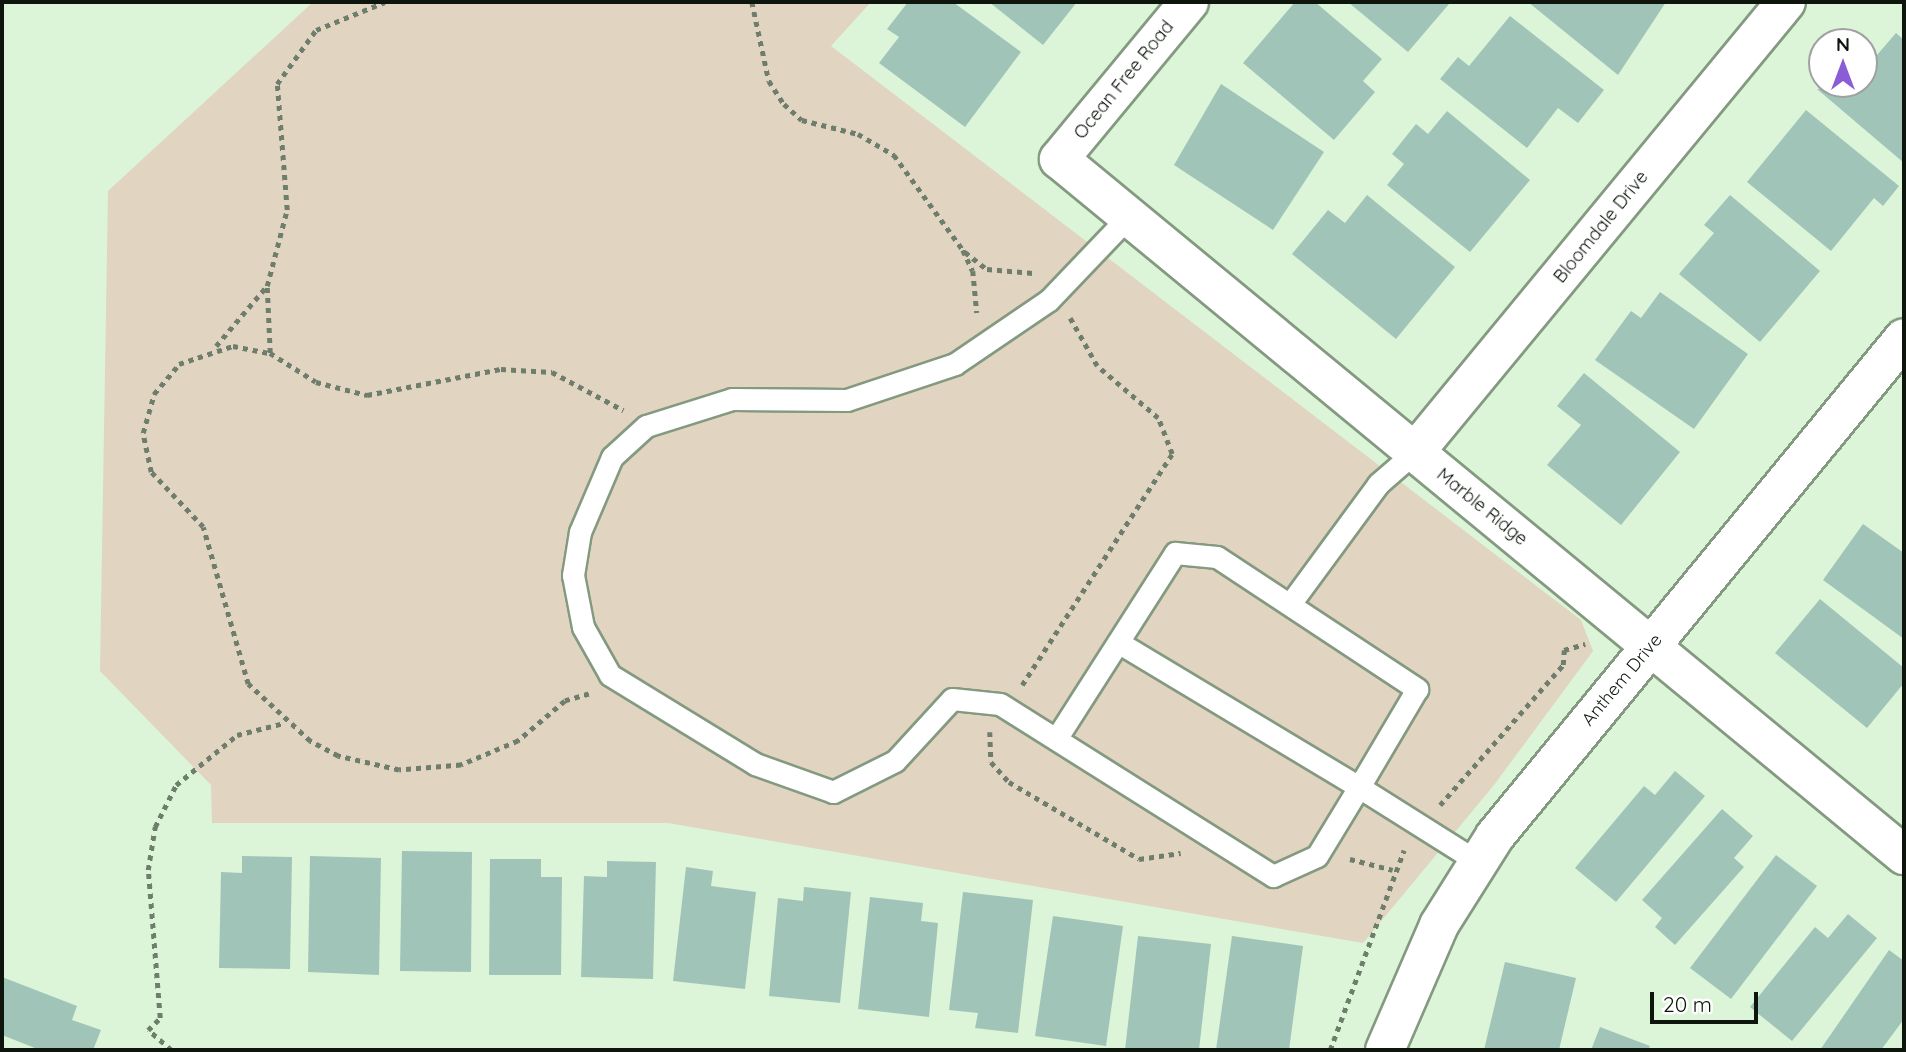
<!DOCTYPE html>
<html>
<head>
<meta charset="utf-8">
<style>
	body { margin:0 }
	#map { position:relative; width:1906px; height:1052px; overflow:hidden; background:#dcf4d8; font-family:Quicksand,sans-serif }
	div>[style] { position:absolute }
	.green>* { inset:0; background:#e1d4c1 }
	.building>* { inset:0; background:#a0c5b8 }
	.path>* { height:4.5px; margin-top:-2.25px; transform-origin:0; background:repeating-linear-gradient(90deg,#6f7e6c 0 5px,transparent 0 10px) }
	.roads { filter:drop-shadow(2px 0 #849a80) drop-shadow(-2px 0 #849a80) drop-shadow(0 2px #849a80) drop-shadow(0 -2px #849a80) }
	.service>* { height:21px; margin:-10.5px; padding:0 10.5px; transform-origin:10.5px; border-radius:10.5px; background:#fff }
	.minor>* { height:38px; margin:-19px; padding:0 19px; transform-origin:19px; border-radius:19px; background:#fff }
	.tertiary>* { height:38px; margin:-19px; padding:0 19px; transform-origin:19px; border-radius:19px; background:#fff }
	span { translate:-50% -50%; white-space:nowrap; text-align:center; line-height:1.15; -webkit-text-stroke:6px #fff; paint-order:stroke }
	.street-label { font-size:18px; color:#0d150c }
	.frame { position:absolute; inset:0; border:4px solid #0d150c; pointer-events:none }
	.north { position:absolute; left:1808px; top:28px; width:70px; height:70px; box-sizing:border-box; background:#fff; border:2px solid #9ea19e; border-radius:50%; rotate:0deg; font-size:19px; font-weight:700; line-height:28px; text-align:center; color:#0d150c }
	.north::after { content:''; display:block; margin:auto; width:24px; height:32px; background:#8a5dd7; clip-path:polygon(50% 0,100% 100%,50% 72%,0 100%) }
	.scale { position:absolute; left:1650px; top:992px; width:108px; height:32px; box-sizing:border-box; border:4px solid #0d150c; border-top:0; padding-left:9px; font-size:21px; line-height:24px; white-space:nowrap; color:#0d150c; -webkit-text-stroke:5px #fff; paint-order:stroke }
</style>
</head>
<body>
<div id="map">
	<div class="green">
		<div style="clip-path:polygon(313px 2px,871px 2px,831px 46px,1581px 620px,1593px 651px,1494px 785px,1363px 943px,668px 823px,212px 823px,211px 785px,100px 671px,108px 191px)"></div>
	</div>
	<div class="building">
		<div style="clip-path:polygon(908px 2px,953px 2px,1021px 52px,965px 127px,879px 63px,899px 37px,887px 29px)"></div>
		<div style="clip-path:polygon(989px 2px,1077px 2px,1043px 45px)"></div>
		<div style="clip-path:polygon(1295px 2px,1315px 2px,1382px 59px,1363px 81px,1375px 92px,1334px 140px,1243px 63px)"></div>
		<div style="clip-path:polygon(1348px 2px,1447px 2px,1449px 4px,1408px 52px)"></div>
		<div style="clip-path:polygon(1528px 2px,1666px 2px,1618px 75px)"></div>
		<div style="clip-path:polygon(1510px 16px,1604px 90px,1578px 123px,1558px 108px,1527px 148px,1440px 79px,1458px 57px,1469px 66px)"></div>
		<div style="clip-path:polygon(1896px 33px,1904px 40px,1904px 163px,1817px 89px,1864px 84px,1864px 70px)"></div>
		<div style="clip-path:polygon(1221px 84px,1324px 152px,1273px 230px,1174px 165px)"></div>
		<div style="clip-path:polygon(1806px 110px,1899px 186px,1883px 206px,1874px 198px,1831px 251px,1747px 182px)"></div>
		<div style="clip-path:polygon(1447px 111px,1530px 180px,1470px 252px,1387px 185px,1404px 164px,1392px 154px,1416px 124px,1428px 134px)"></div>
		<div style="clip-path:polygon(1367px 195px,1455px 267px,1396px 339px,1292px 254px,1328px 210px,1345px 223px)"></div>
		<div style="clip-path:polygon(1730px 195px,1820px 271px,1760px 342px,1679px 274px,1714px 233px,1704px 225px)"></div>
		<div style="clip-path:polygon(1660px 292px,1748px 354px,1694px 429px,1595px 360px,1631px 311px,1641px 318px)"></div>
		<div style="clip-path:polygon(1584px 373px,1680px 452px,1621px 525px,1547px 465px,1581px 425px,1557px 406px)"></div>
		<div style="clip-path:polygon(1863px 524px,1904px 553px,1904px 639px,1823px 580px)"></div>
		<div style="clip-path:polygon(1820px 599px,1904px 668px,1904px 683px,1867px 728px,1775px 653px)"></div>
		<div style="clip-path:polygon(1675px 771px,1705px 796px,1616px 902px,1575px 868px,1644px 786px,1655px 795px)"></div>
		<div style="clip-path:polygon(1722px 809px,1753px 836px,1734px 858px,1744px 867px,1675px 945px,1655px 927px,1662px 918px,1642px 900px)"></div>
		<div style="clip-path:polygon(402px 851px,472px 852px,471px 972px,400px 971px)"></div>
		<div style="clip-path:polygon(1776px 855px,1817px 886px,1731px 999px,1690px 968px)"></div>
		<div style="clip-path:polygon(242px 856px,292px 857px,290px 969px,219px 968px,221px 872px,242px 873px)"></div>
		<div style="clip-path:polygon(310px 856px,381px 858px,379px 975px,308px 972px)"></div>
		<div style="clip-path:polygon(490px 859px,541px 859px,541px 877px,562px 877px,561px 975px,489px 975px)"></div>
		<div style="clip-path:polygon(607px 861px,656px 862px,653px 979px,581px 977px,584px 876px,607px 877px)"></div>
		<div style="clip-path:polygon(686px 867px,713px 871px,711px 886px,756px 892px,745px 989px,673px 981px)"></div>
		<div style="clip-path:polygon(804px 887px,851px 892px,840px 1003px,769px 996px,778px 898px,803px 901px)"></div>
		<div style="clip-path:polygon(963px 892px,1033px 900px,1018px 1033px,975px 1028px,978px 1013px,949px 1010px)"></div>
		<div style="clip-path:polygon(870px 897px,923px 903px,921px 921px,938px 923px,929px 1017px,858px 1009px)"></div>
		<div style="clip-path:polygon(1848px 914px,1877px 938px,1792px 1041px,1750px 1007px,1815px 927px,1828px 938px)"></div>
		<div style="clip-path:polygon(1053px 916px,1123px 926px,1106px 1046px,1035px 1036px)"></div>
		<div style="clip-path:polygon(1138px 936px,1211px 944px,1199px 1050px,1125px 1050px)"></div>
		<div style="clip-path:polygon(1232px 936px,1303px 946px,1289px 1050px,1216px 1050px)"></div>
		<div style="clip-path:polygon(1889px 950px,1904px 961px,1904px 1019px,1881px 1050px,1820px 1050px)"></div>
		<div style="clip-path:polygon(1505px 962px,1576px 978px,1559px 1050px,1484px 1050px)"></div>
		<div style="clip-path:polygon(2px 977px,77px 1006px,72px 1020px,101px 1030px,93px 1050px,40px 1050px,2px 1035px)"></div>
		<div style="clip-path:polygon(1600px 1027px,1650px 1046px,1648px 1050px,1591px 1050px)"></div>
	</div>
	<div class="path">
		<div style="left:752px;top:2px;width:81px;rotate:77.9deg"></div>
		<div style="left:769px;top:81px;width:27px;rotate:57deg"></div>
		<div style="left:784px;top:104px;width:24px;rotate:42deg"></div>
		<div style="left:802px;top:120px;width:58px;rotate:14deg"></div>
		<div style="left:858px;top:134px;width:42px;rotate:30.3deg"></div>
		<div style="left:894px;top:155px;width:117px;rotate:54deg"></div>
		<div style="left:963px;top:250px;width:23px;rotate:65deg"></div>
		<div style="left:973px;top:271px;width:42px;rotate:84.6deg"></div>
		<div style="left:965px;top:252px;width:28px;rotate:38deg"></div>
		<div style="left:987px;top:269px;width:46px;rotate:5deg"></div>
		<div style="left:216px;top:346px;width:77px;rotate:-49.7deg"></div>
		<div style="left:270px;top:353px;width:67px;rotate:-92.6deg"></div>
		<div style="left:267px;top:286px;width:79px;rotate:-75.3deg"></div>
		<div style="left:287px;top:210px;width:126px;rotate:-94.5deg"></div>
		<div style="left:277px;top:84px;width:67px;rotate:-54.2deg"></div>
		<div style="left:316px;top:30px;width:74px;rotate:-22.1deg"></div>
		<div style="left:1022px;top:685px;width:275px;rotate:-57deg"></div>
		<div style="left:1172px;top:454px;width:39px;rotate:-111deg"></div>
		<div style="left:1158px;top:418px;width:80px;rotate:-139.6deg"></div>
		<div style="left:1097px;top:366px;width:55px;rotate:-119.4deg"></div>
		<div style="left:589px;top:694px;width:25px;rotate:164deg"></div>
		<div style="left:565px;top:701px;width:62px;rotate:139.6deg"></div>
		<div style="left:518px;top:741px;width:62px;rotate:157.2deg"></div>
		<div style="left:461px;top:765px;width:62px;rotate:175.4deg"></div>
		<div style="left:399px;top:770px;width:63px;rotate:-167.1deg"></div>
		<div style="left:338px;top:756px;width:32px;rotate:-152deg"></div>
		<div style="left:310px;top:741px;width:84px;rotate:-137.4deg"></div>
		<div style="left:248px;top:684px;width:163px;rotate:-106deg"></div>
		<div style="left:203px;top:527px;width:76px;rotate:-133.4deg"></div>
		<div style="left:151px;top:472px;width:40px;rotate:-102deg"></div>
		<div style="left:143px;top:433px;width:41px;rotate:-74.2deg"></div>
		<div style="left:154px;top:394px;width:39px;rotate:-50deg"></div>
		<div style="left:179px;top:364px;width:57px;rotate:-18.4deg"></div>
		<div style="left:233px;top:346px;width:38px;rotate:11deg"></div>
		<div style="left:270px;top:353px;width:54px;rotate:32.2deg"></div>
		<div style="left:316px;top:382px;width:53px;rotate:14.3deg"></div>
		<div style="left:367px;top:395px;width:136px;rotate:-11deg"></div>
		<div style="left:501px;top:369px;width:51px;rotate:3.4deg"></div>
		<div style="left:552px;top:372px;width:81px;rotate:28.2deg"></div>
		<div style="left:990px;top:732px;width:30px;rotate:88deg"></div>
		<div style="left:991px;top:762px;width:27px;rotate:48deg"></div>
		<div style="left:1009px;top:782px;width:151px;rotate:30.6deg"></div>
		<div style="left:1139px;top:859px;width:42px;rotate:-8.1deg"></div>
		<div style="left:1440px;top:805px;width:186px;rotate:-48.7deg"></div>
		<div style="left:1563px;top:665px;width:15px;rotate:-86deg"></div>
		<div style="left:1564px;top:650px;width:22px;rotate:-16deg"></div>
		<div style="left:1350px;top:859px;width:44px;rotate:14.3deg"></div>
		<div style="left:171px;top:1050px;width:30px;rotate:-139deg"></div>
		<div style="left:148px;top:1030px;width:17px;rotate:-45deg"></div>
		<div style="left:160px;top:1018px;width:148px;rotate:-94.6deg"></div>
		<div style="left:148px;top:870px;width:44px;rotate:-80.8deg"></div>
		<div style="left:155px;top:827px;width:47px;rotate:-63.4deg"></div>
		<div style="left:176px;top:785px;width:79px;rotate:-39.3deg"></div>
		<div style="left:237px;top:735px;width:49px;rotate:-14.3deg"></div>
		<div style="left:1330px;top:1050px;width:213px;rotate:-69.7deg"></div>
	</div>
	<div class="roads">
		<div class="service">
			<div style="left:1129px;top:216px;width:116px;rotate:133.6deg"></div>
			<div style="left:1049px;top:300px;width:114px;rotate:145.8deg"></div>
			<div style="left:955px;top:364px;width:114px;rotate:161.6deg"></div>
			<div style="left:847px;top:400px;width:115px;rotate:-179.5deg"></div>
			<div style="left:732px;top:399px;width:90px;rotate:162.6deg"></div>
			<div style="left:646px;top:426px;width:46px;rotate:137.6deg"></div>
			<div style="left:612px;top:457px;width:82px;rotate:113.1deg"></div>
			<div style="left:580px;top:532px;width:44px;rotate:99.2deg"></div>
			<div style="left:573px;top:575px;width:53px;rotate:79.1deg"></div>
			<div style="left:583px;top:627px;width:55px;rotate:60.6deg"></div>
			<div style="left:610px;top:675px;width:170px;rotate:31.5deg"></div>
			<div style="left:755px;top:764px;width:83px;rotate:19.7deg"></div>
			<div style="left:833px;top:792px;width:69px;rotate:-26.6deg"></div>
			<div style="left:895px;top:761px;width:84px;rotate:-47.4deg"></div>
			<div style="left:952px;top:699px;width:48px;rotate:5.9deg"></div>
			<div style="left:1000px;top:704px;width:323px;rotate:32.2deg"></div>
			<div style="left:1273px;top:876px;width:48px;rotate:-24.4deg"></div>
			<div style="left:1317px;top:856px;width:81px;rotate:-58.7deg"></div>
			<div style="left:1359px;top:787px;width:141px;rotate:32.2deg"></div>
			<div style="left:1290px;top:604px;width:149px;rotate:-53.7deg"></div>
			<div style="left:1378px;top:484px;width:49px;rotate:-40.9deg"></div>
			<div style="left:1056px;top:739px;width:221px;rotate:-57.4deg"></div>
			<div style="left:1175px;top:553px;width:42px;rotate:5.4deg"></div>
			<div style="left:1217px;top:557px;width:240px;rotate:33.4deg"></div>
			<div style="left:1417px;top:689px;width:114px;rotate:120.6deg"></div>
			<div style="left:1359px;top:787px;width:281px;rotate:-149deg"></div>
		</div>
		<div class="minor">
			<div style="left:1189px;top:2px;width:204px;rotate:129.6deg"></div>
			<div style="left:1059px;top:159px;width:1095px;rotate:39.48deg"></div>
			<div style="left:1415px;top:452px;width:583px;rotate:-50.5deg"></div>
		</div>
		<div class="tertiary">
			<div style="left:1385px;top:1050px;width:136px;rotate:-66.6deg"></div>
			<div style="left:1439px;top:925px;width:105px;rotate:-57.8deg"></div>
			<div style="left:1495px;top:836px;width:644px;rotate:-50.6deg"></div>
		</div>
	</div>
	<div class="street-label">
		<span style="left:1124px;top:80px;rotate:-51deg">Ocean Free Road</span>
		<span style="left:1601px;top:227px;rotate:-51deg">Bloomdale Drive</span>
		<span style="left:1482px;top:507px;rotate:39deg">Marble Ridge</span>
		<span style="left:1622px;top:680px;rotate:-50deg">Anthem Drive</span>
	</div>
	<div class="frame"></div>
	<div class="north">N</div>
	<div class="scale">20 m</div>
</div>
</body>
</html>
